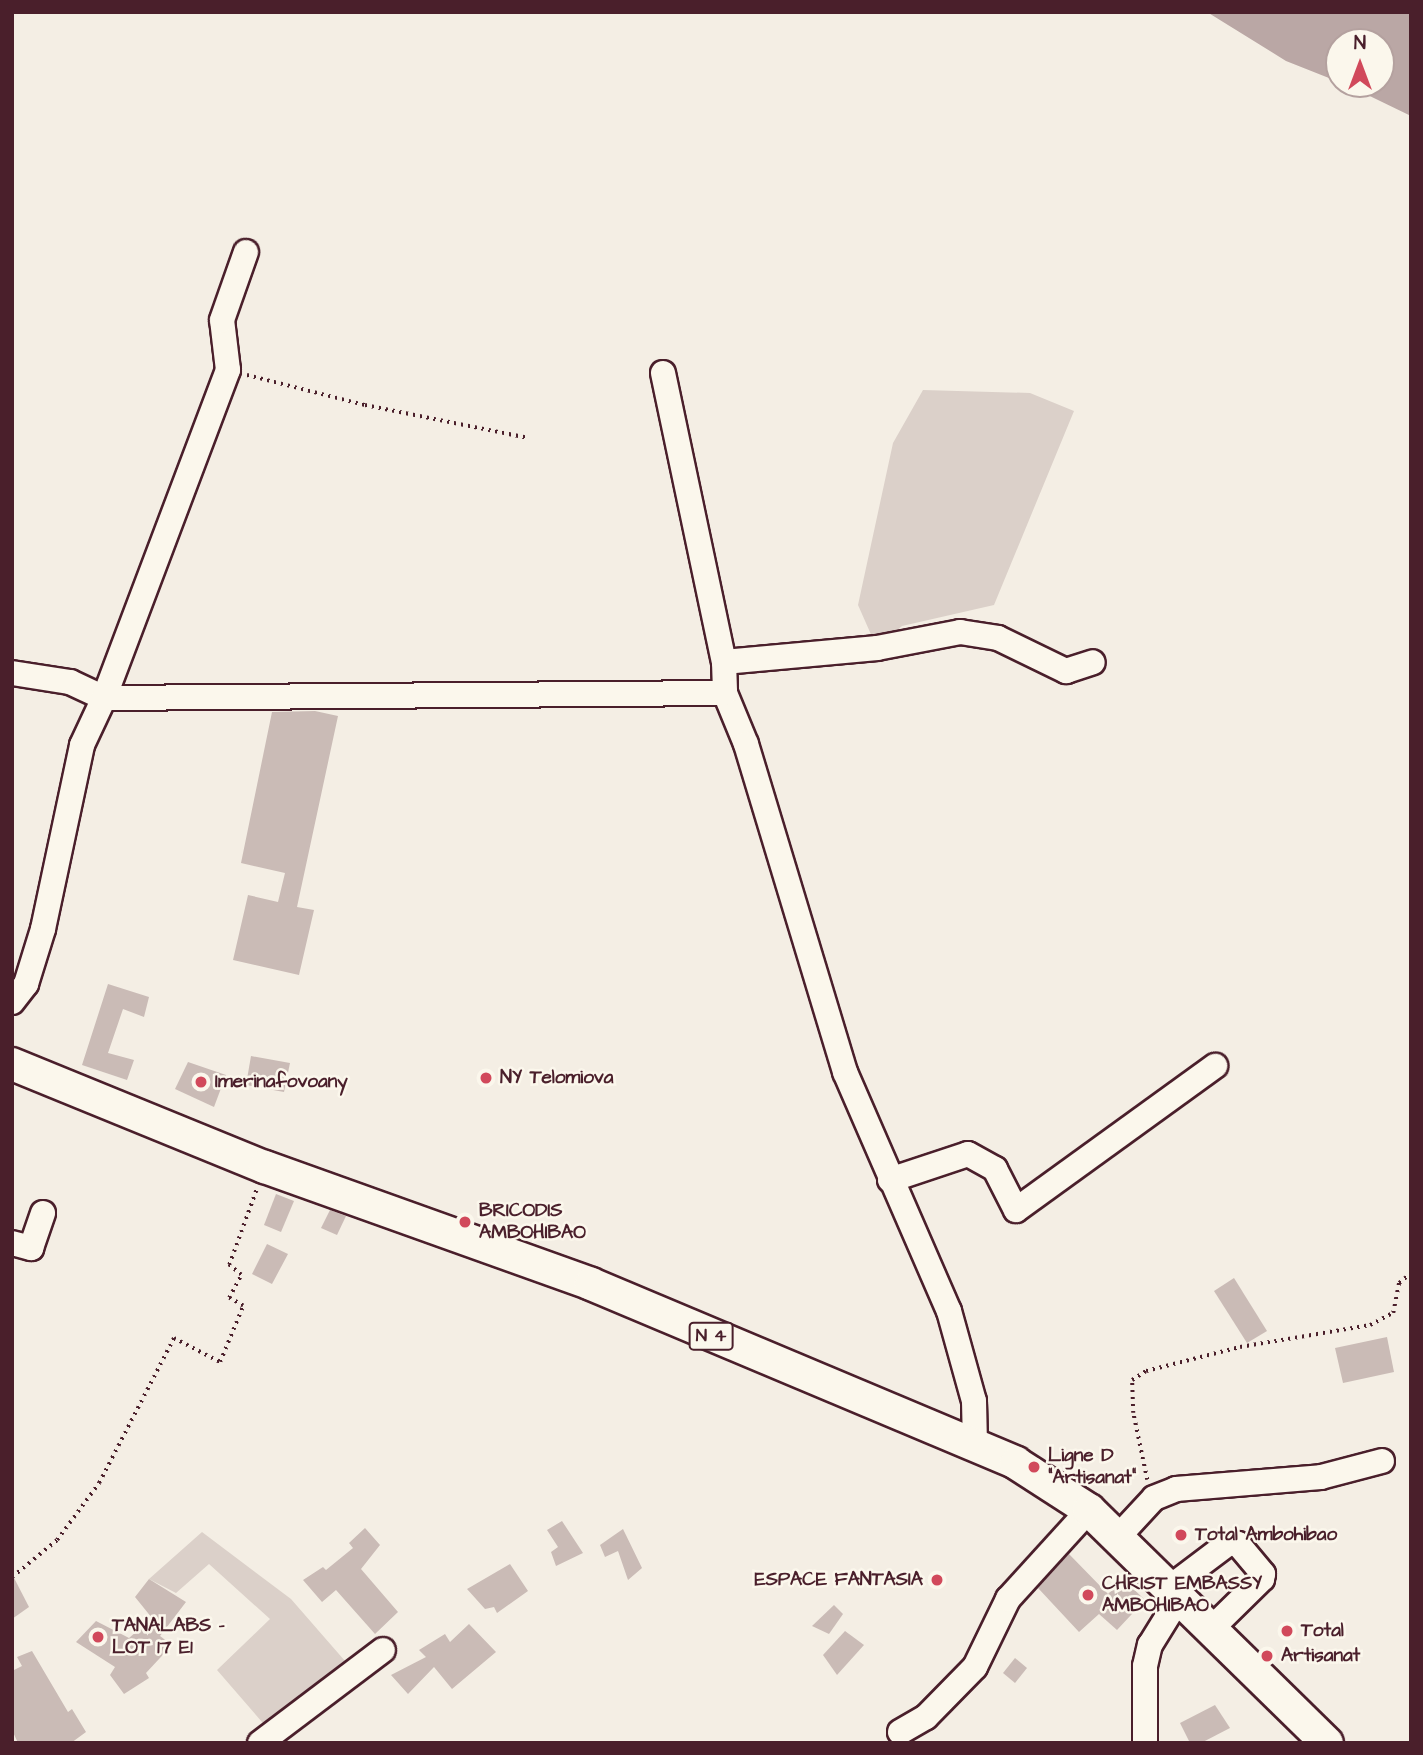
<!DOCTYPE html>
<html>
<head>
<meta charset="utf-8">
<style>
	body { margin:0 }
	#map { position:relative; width:1423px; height:1755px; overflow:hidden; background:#f4eee4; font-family:"Architects Daughter",sans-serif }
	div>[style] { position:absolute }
	.green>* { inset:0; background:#dbd0c9 }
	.water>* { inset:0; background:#baa7a5 }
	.building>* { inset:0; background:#cabbb6 }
	.path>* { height:3.5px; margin-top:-1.75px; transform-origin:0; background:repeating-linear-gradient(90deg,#4a1f2b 0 2px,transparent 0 7px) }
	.roads { filter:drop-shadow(2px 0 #4a1f2b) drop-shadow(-2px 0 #4a1f2b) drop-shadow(0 2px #4a1f2b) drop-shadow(0 -2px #4a1f2b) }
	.minor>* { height:24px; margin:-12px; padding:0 12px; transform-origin:12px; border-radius:12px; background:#fbf7ec }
	.major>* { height:32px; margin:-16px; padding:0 16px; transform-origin:16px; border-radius:16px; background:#fbf7ec }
	.dots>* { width:19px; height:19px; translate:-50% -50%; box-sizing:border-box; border:4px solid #fbf7ec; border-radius:50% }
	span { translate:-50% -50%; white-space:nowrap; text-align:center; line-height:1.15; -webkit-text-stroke:5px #fbf7ec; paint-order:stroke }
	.shield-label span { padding:2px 5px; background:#fbf7ec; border:2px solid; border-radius:5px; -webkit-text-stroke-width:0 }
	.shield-label { font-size:18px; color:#4a1f2b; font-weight:700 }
	.poi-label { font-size:19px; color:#4a1f2b; font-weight:700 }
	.left { translate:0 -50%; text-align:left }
	.right { translate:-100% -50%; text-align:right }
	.frame { position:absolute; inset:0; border:14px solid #4a1f2b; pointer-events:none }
	.north { position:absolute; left:1325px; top:28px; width:70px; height:70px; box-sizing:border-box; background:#fbf7ec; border:2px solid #b4a19f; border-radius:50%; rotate:0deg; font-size:19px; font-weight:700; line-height:28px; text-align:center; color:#4a1f2b }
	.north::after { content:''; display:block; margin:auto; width:24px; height:32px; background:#d1495b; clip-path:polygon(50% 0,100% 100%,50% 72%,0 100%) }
</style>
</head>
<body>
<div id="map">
	<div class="green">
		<div style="clip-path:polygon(923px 390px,1030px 393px,1074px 411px,994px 605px,902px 626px,877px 648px,858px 605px,893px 443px)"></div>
		<div style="clip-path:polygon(202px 1532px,291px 1599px,345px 1661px,268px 1729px,217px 1670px,270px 1619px,209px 1564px,176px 1593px,149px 1579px)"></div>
	</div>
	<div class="water">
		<div style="clip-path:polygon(1207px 12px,1411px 12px,1411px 116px,1345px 84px,1381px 84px,1381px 42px,1339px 42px,1339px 82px,1286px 61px)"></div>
	</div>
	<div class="building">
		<div style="clip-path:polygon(315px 711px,338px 716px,297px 907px,314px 910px,299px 975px,233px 960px,248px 895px,278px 902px,285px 873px,241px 863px,272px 712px)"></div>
		<div style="clip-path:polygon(108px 984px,149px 997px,144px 1017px,123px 1009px,108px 1053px,134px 1060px,127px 1080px,82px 1065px)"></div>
		<div style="clip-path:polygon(251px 1056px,290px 1063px,284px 1092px,246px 1085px)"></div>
		<div style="clip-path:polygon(188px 1062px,226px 1075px,214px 1107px,175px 1089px)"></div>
		<div style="clip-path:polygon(276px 1194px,294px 1201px,281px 1232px,264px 1225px)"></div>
		<div style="clip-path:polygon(330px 1210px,346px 1216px,337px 1235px,321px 1228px)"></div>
		<div style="clip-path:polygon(267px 1244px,288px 1254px,272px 1284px,252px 1274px)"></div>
		<div style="clip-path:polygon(1234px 1278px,1267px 1331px,1247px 1343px,1214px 1291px)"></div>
		<div style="clip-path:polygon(1387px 1337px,1394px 1372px,1343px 1383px,1335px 1348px)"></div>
		<div style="clip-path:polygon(562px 1521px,583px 1553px,556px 1566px,551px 1552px,558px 1547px,547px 1530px)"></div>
		<div style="clip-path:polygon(365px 1528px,380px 1545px,361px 1569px,398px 1612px,375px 1634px,336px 1590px,322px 1602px,303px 1580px,323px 1567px,326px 1570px,353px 1548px,349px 1543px)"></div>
		<div style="clip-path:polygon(623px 1529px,642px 1568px,628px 1580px,618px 1551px,605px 1557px,600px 1545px)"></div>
		<div style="clip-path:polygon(1069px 1554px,1108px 1594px,1123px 1579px,1145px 1600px,1117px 1630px,1099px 1614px,1079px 1632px,1038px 1588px)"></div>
		<div style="clip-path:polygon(510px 1564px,528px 1591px,497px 1613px,494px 1607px,485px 1609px,467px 1589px)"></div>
		<div style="clip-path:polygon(12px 1574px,29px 1607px,12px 1619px)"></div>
		<div style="clip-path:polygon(149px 1579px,186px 1602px,160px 1636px,172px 1645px,146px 1673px,149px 1678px,124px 1694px,110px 1675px,115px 1667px,76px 1642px,96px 1621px,129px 1638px,152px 1618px,135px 1597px)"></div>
		<div style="clip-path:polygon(834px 1605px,843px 1614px,829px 1634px,812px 1626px)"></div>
		<div style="clip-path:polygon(469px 1624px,496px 1652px,452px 1689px,434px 1667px,408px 1694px,391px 1675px,426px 1657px,419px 1650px,445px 1634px,450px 1642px)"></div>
		<div style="clip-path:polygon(845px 1631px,864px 1645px,837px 1675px,823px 1655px)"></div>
		<div style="clip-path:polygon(32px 1651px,68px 1712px,72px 1709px,86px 1732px,71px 1743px,18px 1743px,12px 1730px,12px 1671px,22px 1666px,17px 1657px)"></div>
		<div style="clip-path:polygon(1015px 1658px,1027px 1668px,1015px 1683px,1003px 1673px)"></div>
		<div style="clip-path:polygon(1215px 1705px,1230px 1728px,1201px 1743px,1190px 1743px,1180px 1723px)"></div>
	</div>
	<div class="path">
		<div style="left:247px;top:375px;width:122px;rotate:14.3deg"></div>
		<div style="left:365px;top:405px;width:166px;rotate:11.4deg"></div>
		<div style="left:1147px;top:1480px;width:68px;rotate:-101.8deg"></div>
		<div style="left:1133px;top:1413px;width:33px;rotate:-92deg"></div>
		<div style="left:1132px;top:1380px;width:17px;rotate:-33deg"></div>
		<div style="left:1146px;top:1371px;width:97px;rotate:-14.3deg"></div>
		<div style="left:1240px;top:1347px;width:132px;rotate:-9.6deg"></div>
		<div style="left:1370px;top:1325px;width:26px;rotate:-28deg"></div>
		<div style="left:1393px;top:1313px;width:31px;rotate:-79deg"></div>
		<div style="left:1399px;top:1283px;width:16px;rotate:-40deg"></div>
		<div style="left:12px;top:1577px;width:58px;rotate:-39.4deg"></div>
		<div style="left:57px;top:1540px;width:71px;rotate:-53.6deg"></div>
		<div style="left:99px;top:1483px;width:163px;rotate:-62.7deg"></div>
		<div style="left:174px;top:1338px;width:52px;rotate:27.6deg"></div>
		<div style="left:220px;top:1362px;width:61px;rotate:-67.7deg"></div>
		<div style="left:243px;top:1306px;width:16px;rotate:-150deg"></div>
		<div style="left:229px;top:1298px;width:26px;rotate:-62deg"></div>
		<div style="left:241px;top:1275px;width:16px;rotate:-140deg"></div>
		<div style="left:229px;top:1265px;width:82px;rotate:-70deg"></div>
	</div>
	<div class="roads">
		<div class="minor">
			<div style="left:663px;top:373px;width:295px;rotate:78.1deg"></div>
			<div style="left:724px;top:662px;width:31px;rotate:88deg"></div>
			<div style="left:725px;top:693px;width:55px;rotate:67.6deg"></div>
			<div style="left:746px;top:744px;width:343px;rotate:73.2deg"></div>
			<div style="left:845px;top:1072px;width:261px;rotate:66.5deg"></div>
			<div style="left:949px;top:1311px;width:93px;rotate:74.5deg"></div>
			<div style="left:974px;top:1401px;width:45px;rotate:88.7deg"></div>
			<div style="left:724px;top:662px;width:154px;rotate:-5.2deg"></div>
			<div style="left:877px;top:648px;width:85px;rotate:-10.9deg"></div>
			<div style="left:960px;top:632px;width:38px;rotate:9deg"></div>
			<div style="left:998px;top:638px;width:76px;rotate:25.9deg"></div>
			<div style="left:1066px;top:671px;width:28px;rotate:-18deg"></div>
			<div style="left:12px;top:673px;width:59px;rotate:8.8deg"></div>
			<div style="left:70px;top:682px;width:38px;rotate:25deg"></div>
			<div style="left:104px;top:698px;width:621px;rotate:-0.46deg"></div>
			<div style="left:12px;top:1002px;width:23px;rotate:-52deg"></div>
			<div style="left:26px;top:984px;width:58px;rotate:-72.8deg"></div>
			<div style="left:43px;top:929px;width:188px;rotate:-78deg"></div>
			<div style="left:82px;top:745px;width:52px;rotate:-64.9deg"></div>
			<div style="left:104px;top:698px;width:351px;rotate:-69.3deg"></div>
			<div style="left:228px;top:370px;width:50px;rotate:-96.8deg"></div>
			<div style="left:222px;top:320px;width:72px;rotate:-70.6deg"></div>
			<div style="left:890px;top:1180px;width:82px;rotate:-18.4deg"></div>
			<div style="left:968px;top:1154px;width:31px;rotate:29deg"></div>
			<div style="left:995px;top:1169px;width:46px;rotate:62.9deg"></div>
			<div style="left:1016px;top:1210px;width:246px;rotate:-35.9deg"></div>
			<div style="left:12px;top:1243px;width:20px;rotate:15deg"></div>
			<div style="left:31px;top:1248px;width:37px;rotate:-71deg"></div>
			<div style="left:1117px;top:1538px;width:54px;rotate:-47.2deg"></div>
			<div style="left:1154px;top:1498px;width:24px;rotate:-22deg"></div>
			<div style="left:1176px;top:1489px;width:145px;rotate:-4.7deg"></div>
			<div style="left:1321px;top:1477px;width:63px;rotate:-14.7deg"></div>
			<div style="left:1169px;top:1588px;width:75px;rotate:-36.9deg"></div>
			<div style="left:1229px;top:1543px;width:9px;rotate:6deg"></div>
			<div style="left:1238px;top:1544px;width:39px;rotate:50deg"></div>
			<div style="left:1263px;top:1574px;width:5px;rotate:101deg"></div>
			<div style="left:1262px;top:1579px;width:73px;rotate:135.6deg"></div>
			<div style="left:900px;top:1732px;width:30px;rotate:-30deg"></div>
			<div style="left:926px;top:1717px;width:70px;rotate:-45.6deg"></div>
			<div style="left:975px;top:1667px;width:76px;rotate:-64.1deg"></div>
			<div style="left:1008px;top:1599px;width:120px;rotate:-47.7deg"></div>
			<div style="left:260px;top:1743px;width:154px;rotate:-37.1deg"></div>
			<div style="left:1145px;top:1743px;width:77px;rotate:-90deg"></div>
			<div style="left:1145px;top:1666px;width:22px;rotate:-77deg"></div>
			<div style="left:1150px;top:1645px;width:55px;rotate:-58.3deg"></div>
		</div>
		<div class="major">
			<div style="left:12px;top:1064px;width:273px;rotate:22.2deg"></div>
			<div style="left:265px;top:1167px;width:346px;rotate:19.7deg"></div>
			<div style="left:591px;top:1284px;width:461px;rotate:22.8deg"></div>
			<div style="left:1016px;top:1463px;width:87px;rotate:32.8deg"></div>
			<div style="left:1089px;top:1510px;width:333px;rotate:44.4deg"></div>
		</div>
	</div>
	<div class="dots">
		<div style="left:486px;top:1078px;background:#d1495b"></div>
		<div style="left:201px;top:1082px;background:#d1495b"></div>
		<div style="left:465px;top:1222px;background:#d1495b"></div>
		<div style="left:1034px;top:1467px;background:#d1495b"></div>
		<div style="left:1181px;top:1535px;background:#d1495b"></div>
		<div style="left:937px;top:1580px;background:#d1495b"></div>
		<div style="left:1088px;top:1595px;background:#d1495b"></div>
		<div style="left:1287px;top:1631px;background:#d1495b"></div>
		<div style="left:98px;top:1637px;background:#d1495b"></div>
		<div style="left:1267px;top:1656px;background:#d1495b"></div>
	</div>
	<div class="shield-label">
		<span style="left:711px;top:1336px">N 4</span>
	</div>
	<div class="poi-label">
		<span class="left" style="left:500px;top:1078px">NY Telomiova</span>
		<span class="left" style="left:215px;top:1082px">Imerinafovoany</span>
		<span class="left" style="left:479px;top:1222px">BRICODIS<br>AMBOHIBAO</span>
		<span class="left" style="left:1048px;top:1467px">Ligne D<br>"Artisanat"</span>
		<span class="left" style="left:1195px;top:1535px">Total Ambohibao</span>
		<span class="right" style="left:923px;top:1580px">ESPACE FANTASIA</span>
		<span class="left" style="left:1102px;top:1595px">CHRIST EMBASSY<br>AMBOHIBAO</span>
		<span class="left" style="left:112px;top:1637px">TANALABS -<br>LOT 17 E1</span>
		<span class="left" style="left:1301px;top:1631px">Total</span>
		<span class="left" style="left:1281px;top:1656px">Artisanat</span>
	</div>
	<div class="frame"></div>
	<div class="north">N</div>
</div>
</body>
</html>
